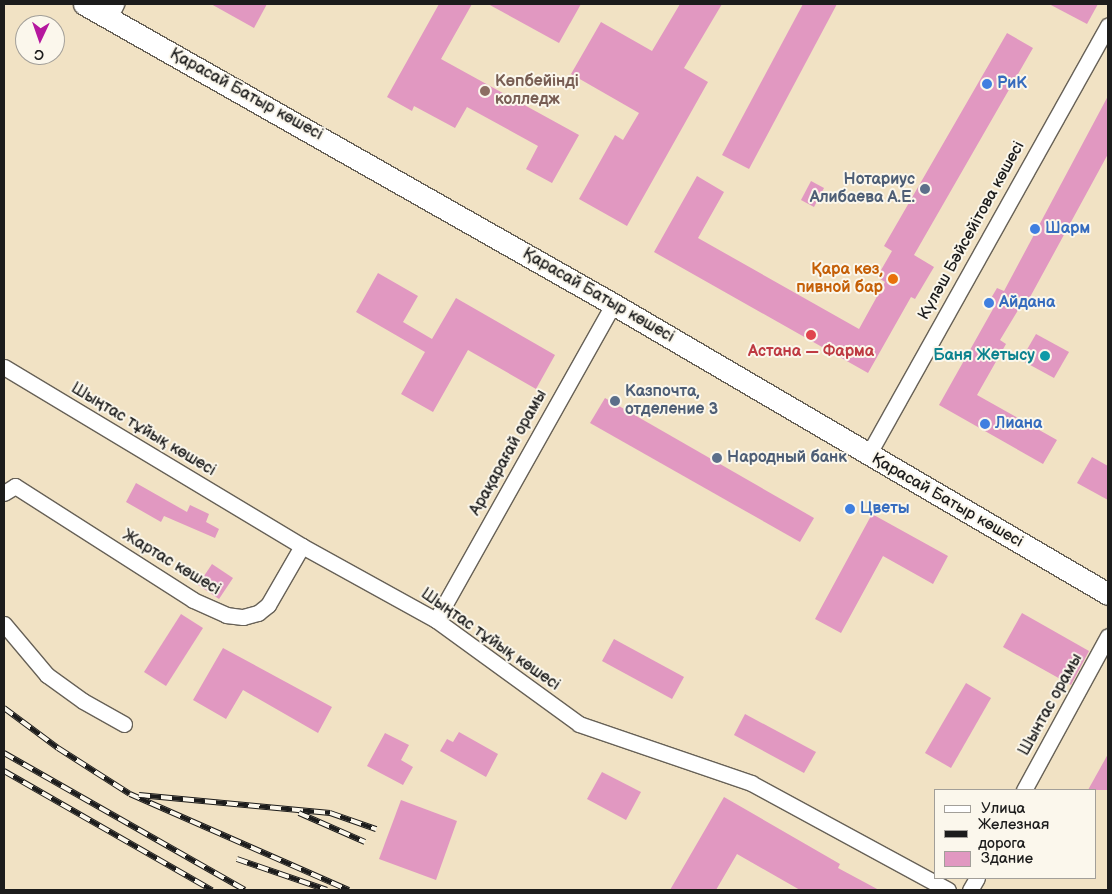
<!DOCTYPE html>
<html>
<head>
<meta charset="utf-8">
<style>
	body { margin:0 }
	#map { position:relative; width:1112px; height:894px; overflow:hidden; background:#f1e2c4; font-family:"Balsamiq Sans",sans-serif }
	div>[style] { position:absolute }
	.building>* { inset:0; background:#e198c1 }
	.roads { filter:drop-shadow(1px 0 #676157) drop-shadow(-1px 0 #676157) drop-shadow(0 1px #676157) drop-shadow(0 -1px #676157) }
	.street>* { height:15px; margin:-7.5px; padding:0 7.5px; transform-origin:7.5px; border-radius:7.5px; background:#fff }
	.secondary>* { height:21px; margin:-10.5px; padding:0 10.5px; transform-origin:10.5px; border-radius:10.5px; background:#fff }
	.rail>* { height:5.5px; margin-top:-2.75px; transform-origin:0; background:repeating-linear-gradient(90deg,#fbf7ec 0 11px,#1c1c1c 0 22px); box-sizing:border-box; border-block:1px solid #1c1c1c }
	.dots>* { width:14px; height:14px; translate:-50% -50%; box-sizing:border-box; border:2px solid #fbf7ec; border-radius:50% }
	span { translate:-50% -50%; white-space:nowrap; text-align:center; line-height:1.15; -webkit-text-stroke:4px #fbf7ec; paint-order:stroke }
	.education-label { font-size:16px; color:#785e54; font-weight:700 }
	.left { translate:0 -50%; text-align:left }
	.shop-label { font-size:16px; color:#366cbe; font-weight:700 }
	.street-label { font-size:16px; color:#1c1c1c }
	.service-label { font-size:16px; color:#4e5e75; font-weight:700 }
	.right { translate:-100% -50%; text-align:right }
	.food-label { font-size:16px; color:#c56008; font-weight:700 }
	.health-label { font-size:16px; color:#be3a42; font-weight:700 }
	.culture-label { font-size:16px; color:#0d838f; font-weight:700 }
	.frame { position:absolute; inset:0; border:5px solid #1c1c1c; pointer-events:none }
	.legend { position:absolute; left:934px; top:789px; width:162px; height:90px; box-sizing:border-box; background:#fbf7ec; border:1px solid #a29f99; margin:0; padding:6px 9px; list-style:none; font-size:15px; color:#1c1c1c }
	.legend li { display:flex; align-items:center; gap:10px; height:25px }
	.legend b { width:25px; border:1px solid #a29f99 }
	.north { position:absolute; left:15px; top:15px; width:50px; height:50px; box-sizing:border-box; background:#fbf7ec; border:1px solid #a29f99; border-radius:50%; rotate:183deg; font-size:14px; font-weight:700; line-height:20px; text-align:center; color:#1c1c1c }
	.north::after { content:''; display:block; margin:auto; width:18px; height:22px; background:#b5179e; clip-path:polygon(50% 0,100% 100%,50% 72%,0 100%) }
</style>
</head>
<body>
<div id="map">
	<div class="building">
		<div style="clip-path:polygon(211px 4px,267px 4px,254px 28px)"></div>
		<div style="clip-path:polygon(439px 4px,472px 4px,441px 59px,579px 135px,552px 183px,526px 169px,538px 146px,467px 107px,455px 128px,414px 106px,412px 111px,387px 97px)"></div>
		<div style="clip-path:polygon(488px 4px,581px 4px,559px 43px)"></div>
		<div style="clip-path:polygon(680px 4px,722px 4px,684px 68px,708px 82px,627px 226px,579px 199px,615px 135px,623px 140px,639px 113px,571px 74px,601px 22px,652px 51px)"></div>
		<div style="clip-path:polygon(803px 4px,837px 4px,749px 169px,722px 155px)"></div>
		<div style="clip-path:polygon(1049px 4px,1098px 4px,1087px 24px)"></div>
		<div style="clip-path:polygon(1007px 33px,1033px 48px,914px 255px,934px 267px,915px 299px,911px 297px,868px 373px,654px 252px,697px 176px,724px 192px,698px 238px,859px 329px,885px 282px,877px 277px,892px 251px,884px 246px)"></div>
		<div style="clip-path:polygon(1108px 96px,1108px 154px,1029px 299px,1026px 297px,1000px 340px,1006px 344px,977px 395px,1057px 440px,1043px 464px,939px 405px,993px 309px,987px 305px,997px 288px,1004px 291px)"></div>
		<div style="clip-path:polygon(811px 181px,824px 188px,814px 207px,801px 200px)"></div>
		<div style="clip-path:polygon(378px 273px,418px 296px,403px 322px,432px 339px,456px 298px,555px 355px,536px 389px,468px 350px,433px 412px,401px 394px,425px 352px,356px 312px)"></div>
		<div style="clip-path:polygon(1036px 334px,1069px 352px,1054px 378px,1021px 360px)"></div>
		<div style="clip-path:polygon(605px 398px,814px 518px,800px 542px,590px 423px)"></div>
		<div style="clip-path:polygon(1092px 457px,1108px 466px,1108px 500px,1077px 483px)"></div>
		<div style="clip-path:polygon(136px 483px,187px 512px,190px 505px,209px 514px,206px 522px,219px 529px,215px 538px,164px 516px,161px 522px,126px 502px)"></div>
		<div style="clip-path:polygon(872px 514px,948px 556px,933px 584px,883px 556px,841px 633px,815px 619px)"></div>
		<div style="clip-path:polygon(212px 564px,233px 578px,219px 599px,198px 585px)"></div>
		<div style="clip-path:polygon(1022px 613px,1089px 651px,1071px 685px,1003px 647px)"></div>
		<div style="clip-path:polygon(181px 614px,203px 628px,166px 686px,144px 672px)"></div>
		<div style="clip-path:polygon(614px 639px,684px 677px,672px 699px,602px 661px)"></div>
		<div style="clip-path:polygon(223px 648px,332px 707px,318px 733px,243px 690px,226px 719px,193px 700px)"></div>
		<div style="clip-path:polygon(966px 683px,991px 698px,951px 768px,925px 753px)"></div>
		<div style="clip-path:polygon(745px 714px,816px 752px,804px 773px,734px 735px)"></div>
		<div style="clip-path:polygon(459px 732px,498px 754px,486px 777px,440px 751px,447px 739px,453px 742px)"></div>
		<div style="clip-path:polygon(385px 733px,409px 745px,401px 760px,413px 767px,403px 785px,367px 766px)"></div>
		<div style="clip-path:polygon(1108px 754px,1108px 790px,1088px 790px)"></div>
		<div style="clip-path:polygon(602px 772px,641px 792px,626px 820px,587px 799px)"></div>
		<div style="clip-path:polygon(724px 797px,840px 864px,838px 868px,879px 890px,800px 890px,737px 854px,716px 890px,670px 890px)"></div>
		<div style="clip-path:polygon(401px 800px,457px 821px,436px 880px,379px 859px)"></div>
	</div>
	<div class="roads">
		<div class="street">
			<div style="left:109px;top:18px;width:16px;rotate:-63deg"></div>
			<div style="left:4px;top:367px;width:348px;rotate:31deg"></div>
			<div style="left:302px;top:546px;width:153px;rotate:28.9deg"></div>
			<div style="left:436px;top:620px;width:177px;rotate:36deg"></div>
			<div style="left:579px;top:724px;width:182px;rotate:18.9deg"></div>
			<div style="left:751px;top:783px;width:224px;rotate:28.5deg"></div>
			<div style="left:868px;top:455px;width:492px;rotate:-60.8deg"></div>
			<div style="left:4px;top:493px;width:13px;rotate:-32deg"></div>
			<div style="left:15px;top:486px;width:211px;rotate:32.6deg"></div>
			<div style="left:193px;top:600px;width:36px;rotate:24deg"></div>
			<div style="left:226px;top:615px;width:17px;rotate:7deg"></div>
			<div style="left:243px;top:617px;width:16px;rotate:-15deg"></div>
			<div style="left:258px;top:613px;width:13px;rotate:-39deg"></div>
			<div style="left:268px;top:605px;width:68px;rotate:-60deg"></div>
			<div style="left:436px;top:620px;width:362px;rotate:-60.7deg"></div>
			<div style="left:4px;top:624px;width:67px;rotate:49.9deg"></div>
			<div style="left:47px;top:675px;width:44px;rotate:35.8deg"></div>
			<div style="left:83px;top:701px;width:47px;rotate:29.3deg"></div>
			<div style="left:1024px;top:790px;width:175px;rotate:-61.4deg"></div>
			<div style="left:970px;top:890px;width:14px;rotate:-60deg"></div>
		</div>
		<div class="secondary">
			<div style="left:84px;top:4px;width:608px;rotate:29.56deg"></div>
			<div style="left:613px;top:304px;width:574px;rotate:30.36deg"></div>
		</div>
	</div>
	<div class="rail">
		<div style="left:4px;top:708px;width:67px;rotate:36.5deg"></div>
		<div style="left:58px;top:748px;width:85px;rotate:32.6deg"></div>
		<div style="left:130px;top:794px;width:239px;rotate:23.7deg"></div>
		<div style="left:4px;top:753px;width:277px;rotate:29.6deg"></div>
		<div style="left:4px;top:771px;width:240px;rotate:29.8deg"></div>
		<div style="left:139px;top:795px;width:192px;rotate:5.4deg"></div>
		<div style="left:330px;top:813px;width:49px;rotate:19.2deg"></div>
		<div style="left:299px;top:813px;width:72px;rotate:23.7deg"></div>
		<div style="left:237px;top:859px;width:95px;rotate:19deg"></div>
	</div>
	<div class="dots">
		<div style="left:987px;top:84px;background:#3f7fe0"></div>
		<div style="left:485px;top:91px;background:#8d6e63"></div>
		<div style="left:925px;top:189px;background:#5c6f8a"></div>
		<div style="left:1035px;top:229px;background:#3f7fe0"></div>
		<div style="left:893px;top:279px;background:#e8710a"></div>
		<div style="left:989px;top:303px;background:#3f7fe0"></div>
		<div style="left:811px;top:335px;background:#e0444e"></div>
		<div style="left:1045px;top:356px;background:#0f9aa8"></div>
		<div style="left:615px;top:401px;background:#5c6f8a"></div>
		<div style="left:985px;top:424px;background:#3f7fe0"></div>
		<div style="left:717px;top:458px;background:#5c6f8a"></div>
		<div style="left:850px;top:509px;background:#3f7fe0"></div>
	</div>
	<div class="education-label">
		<span class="left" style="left:495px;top:91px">Көпбейінді<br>колледж</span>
	</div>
	<div class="shop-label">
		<span class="left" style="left:997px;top:84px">РиК</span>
		<span class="left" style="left:1045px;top:229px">Шарм</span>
		<span class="left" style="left:999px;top:303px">Айдана</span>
		<span class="left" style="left:995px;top:424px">Лиана</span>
		<span class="left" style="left:860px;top:509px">Цветы</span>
	</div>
	<div class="street-label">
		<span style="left:246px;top:95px;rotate:29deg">Қарасай Батыр көшесі</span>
		<span style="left:972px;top:231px;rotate:-61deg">Күләш Бәйсейітова көшесі</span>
		<span style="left:598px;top:296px;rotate:30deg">Қарасай Батыр көшесі</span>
		<span style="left:143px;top:430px;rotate:31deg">Шыңтас тұйық көшесі</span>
		<span style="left:509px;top:453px;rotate:-61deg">Арақарағай орамы</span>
		<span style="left:947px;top:501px;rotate:30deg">Қарасай Батыр көшесі</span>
		<span style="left:171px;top:563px;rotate:31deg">Жартас көшесі</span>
		<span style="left:490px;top:640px;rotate:35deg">Шыңтас тұйық көшесі</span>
		<span style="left:1051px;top:705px;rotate:-61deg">Шынтас орамы</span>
	</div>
	<div class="service-label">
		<span class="right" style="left:915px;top:189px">Нотариус<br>Алибаева А.Е.</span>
		<span class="left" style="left:625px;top:401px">Казпочта,<br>отделение 3</span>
		<span class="left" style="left:727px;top:458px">Народный банк</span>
	</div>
	<div class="food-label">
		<span class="right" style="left:883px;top:279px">Қара көз,<br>пивной бар</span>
	</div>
	<div class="health-label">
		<span style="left:811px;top:352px">Астана — Фарма</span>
	</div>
	<div class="culture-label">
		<span class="right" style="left:1035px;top:356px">Баня Жетысу</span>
	</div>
	<div class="frame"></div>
	<ul class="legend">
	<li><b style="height:6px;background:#fff"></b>Улица</li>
	<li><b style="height:6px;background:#1c1c1c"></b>Железная дорога</li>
	<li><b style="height:14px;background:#e198c1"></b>Здание</li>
	</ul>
	<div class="north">С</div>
</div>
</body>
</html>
